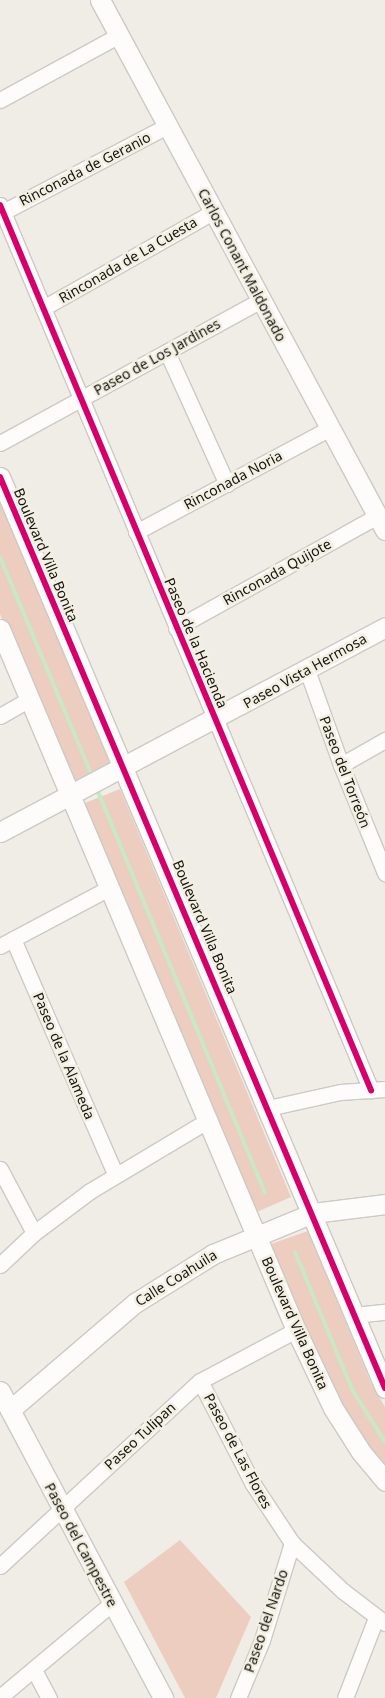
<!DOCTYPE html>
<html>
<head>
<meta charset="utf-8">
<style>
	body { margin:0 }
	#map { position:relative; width:385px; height:1698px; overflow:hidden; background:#efede6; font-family:"Noto Sans",sans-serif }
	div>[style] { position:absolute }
	.green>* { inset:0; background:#eccdbf }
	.stream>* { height:4px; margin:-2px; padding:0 2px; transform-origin:2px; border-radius:2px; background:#c9e8c4 }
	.roads { filter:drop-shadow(1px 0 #cccac5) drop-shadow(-1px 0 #cccac5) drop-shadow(0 1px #cccac5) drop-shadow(0 -1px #cccac5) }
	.minor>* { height:15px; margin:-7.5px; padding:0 7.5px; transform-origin:7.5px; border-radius:7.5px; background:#fdfcfb }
	.tertiary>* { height:19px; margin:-9.5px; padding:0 9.5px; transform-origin:9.5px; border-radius:9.5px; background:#fdfcfb }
	.cycleway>* { height:6px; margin:-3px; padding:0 3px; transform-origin:3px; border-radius:3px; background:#d6006c }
	span { translate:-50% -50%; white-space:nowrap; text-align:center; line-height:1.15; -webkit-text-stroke:5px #f3efe2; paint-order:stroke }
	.street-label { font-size:14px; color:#151410 }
</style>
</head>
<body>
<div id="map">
	<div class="green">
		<div style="clip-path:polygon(0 498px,112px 763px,72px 786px,0 614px)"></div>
		<div style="clip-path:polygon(120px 789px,291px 1197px,252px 1214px,80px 805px)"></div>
		<div style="clip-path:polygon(308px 1231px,371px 1383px,385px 1407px,385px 1470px,372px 1457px,333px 1393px,271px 1244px)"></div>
		<div style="clip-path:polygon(180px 1540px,251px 1617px,216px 1698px,185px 1698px,124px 1582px)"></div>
	</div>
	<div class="stream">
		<div style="left:0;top:557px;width:238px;rotate:67.2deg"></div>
		<div style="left:96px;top:787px;width:439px;rotate:67.4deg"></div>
		<div style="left:295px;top:1252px;width:151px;rotate:67.4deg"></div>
		<div style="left:353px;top:1391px;width:60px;rotate:57.9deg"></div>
	</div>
	<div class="roads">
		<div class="minor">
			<div style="left:0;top:100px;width:136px;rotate:-28.6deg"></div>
			<div style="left:0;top:205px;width:960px;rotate:67.26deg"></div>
			<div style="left:3px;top:212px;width:185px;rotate:-27.7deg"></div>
			<div style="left:43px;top:308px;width:195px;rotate:-29.5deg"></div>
			<div style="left:167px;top:352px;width:145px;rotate:65.6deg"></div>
			<div style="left:0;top:443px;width:298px;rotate:-28.7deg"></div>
			<div style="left:136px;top:532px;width:220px;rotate:-28.2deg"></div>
			<div style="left:176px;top:628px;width:230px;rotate:-29.1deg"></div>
			<div style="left:307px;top:670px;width:101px;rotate:70.3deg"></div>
			<div style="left:341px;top:765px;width:117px;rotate:67.8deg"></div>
			<div style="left:0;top:716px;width:34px;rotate:-30deg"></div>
			<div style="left:341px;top:765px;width:51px;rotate:-29.6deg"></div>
			<div style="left:13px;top:939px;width:256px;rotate:66.5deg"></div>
			<div style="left:0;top:946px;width:121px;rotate:-28deg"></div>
			<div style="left:268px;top:1108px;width:74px;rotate:-12.5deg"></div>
			<div style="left:340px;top:1092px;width:45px;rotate:-3.8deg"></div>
			<div style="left:0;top:1169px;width:72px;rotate:62deg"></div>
			<div style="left:0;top:1265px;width:47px;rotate:-43.3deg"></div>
			<div style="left:34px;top:1233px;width:70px;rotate:-36.9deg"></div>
			<div style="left:90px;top:1191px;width:136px;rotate:-30.9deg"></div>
			<div style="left:354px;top:1315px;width:31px;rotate:-6deg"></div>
			<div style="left:200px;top:1381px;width:116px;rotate:62.8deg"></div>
			<div style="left:253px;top:1484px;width:71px;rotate:56.5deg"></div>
			<div style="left:292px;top:1543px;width:70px;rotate:43.3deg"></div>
			<div style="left:343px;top:1591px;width:53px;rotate:37.3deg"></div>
			<div style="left:0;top:1566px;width:272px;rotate:-42.8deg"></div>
			<div style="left:200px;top:1381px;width:109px;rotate:-28deg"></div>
			<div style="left:34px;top:1670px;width:32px;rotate:62deg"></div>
			<div style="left:0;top:1697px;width:146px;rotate:-40deg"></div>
			<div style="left:238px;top:1698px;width:63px;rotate:-67.5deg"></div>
			<div style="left:262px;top:1640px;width:102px;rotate:-72.8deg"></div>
			<div style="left:345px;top:1698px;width:86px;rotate:-68.8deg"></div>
		</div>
		<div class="tertiary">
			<div style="left:100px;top:0;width:602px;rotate:61.73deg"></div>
			<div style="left:0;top:477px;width:989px;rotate:67.09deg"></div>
			<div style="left:0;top:629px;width:761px;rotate:67.11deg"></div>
			<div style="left:296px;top:1330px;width:86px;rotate:64.6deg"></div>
			<div style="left:333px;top:1408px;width:52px;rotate:57.5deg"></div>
			<div style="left:361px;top:1452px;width:38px;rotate:50deg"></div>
			<div style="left:0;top:832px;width:436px;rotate:-28deg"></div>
			<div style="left:0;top:1391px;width:348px;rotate:62deg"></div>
			<div style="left:10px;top:1410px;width:165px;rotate:-40.6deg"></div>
			<div style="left:135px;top:1303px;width:92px;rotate:-32.1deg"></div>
			<div style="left:213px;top:1254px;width:108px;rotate:-22.3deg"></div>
			<div style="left:313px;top:1213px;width:73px;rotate:-7.1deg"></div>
		</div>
	</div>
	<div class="cycleway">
		<div style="left:0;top:205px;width:960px;rotate:67.26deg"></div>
		<div style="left:0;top:477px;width:989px;rotate:67.09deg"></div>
	</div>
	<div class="street-label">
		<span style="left:85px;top:169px;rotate:-27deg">Rinconada de Geranio</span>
		<span style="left:128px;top:260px;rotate:-30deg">Rinconada de La Cuesta</span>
		<span style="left:242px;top:265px;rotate:62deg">Carlos Conant Maldonado</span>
		<span style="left:157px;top:357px;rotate:-29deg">Paseo de Los Jardines</span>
		<span style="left:233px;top:480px;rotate:-28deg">Rinconada Noria</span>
		<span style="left:46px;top:555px;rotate:67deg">Boulevard Villa Bonita</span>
		<span style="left:277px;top:572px;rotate:-29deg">Rinconada Quijote</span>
		<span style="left:196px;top:643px;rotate:67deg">Paseo de la Hacienda</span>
		<span style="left:305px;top:671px;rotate:-29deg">Paseo Vista Hermosa</span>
		<span style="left:345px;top:772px;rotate:69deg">Paseo del Torreón</span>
		<span style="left:205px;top:927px;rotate:67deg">Boulevard Villa Bonita</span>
		<span style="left:64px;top:1056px;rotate:67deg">Paseo de la Alameda</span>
		<span style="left:176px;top:1278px;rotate:-32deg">Calle Coahuila</span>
		<span style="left:295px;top:1323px;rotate:66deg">Boulevard Villa Bonita</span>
		<span style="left:140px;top:1436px;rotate:-43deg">Paseo Tulipan</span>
		<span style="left:238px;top:1451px;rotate:62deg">Paseo de Las Flores</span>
		<span style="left:81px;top:1545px;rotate:62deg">Paseo del Campestre</span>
		<span style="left:266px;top:1621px;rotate:-71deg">Paseo del Nardo</span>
	</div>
</div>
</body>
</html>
